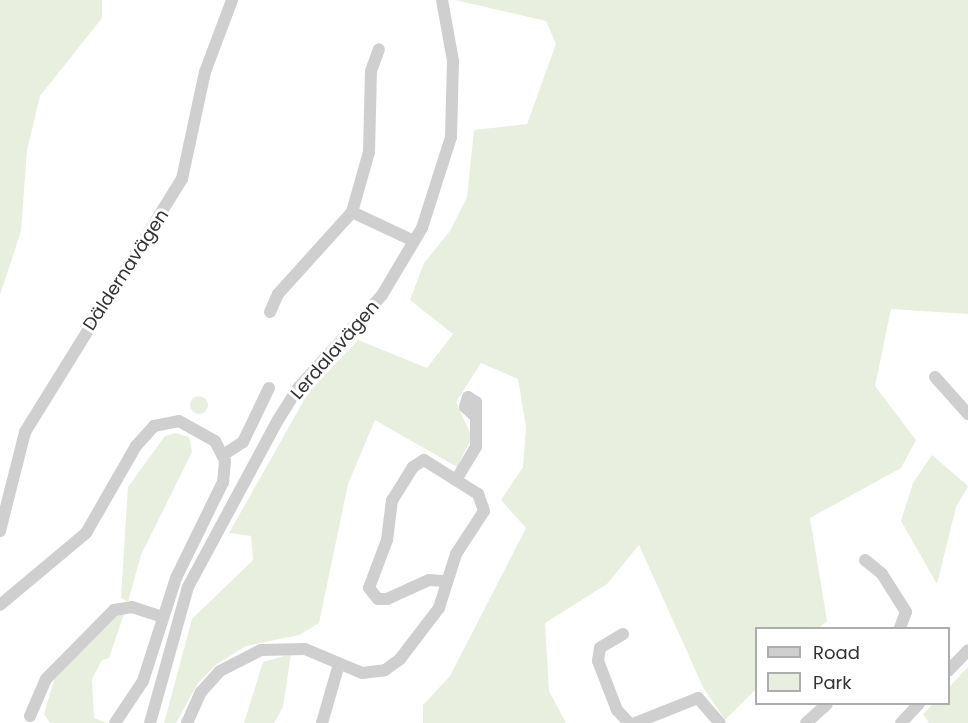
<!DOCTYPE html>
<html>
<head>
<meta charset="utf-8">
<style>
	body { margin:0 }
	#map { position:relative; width:968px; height:723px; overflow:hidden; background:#fff; font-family:Poppins,sans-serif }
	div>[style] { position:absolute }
	.green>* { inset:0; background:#e8efdf }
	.round { border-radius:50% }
	.minor>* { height:12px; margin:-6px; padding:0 6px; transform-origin:6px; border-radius:6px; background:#cfcfcf }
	span { translate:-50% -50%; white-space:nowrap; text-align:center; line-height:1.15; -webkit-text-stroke:6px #fff; paint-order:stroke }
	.street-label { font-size:18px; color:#323232 }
	.legend { position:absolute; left:755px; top:627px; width:195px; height:78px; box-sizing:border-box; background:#fff; border:2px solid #adadad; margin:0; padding:8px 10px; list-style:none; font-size:18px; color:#323232 }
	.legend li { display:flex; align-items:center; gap:12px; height:30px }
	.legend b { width:30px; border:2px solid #adadad }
</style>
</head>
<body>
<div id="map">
	<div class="green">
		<div style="clip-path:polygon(0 0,102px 0,102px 18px,40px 96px,27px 150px,21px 231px,0 295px)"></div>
		<div style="clip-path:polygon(455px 0,968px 0,968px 314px,891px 309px,875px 386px,916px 440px,901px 468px,810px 518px,827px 621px,819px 628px,756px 628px,756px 689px,725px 720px,703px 687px,639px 545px,607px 584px,545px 623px,549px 691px,566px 723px,423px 723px,423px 705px,450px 676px,526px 528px,501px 500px,523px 467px,526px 427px,518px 379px,481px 363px,456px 402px,472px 437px,457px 467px,375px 420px,348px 484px,319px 623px,299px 635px,246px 646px,217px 664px,198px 683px,176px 723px,164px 723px,192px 619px,253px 560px,251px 536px,229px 533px,308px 393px,358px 340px,427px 368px,453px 334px,410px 300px,424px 263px,450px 231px,467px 197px,474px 130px,527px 124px,556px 44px,546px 21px)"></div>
		<div class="round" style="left:190px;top:396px;width:18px;height:18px"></div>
		<div style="clip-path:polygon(176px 433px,189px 437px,192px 452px,141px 555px,128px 602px,121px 598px,128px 487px,165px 436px)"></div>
		<div style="clip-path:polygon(932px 455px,968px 486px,956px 507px,937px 584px,901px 521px,913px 483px)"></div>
		<div style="clip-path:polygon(124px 614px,109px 658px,102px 660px,92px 679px,94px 718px,107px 723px,50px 723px,44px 714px,56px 674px,115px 615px)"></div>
		<div style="clip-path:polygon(291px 654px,283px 707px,274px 723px,244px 723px,263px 662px)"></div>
		<div style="clip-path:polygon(968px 667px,968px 723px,929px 723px,923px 714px,933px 704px,948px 704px,949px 687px)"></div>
	</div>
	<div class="minor">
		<div style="left:352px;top:212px;width:68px;rotate:25.1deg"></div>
		<div style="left:270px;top:312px;width:20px;rotate:-66deg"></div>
		<div style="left:278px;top:294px;width:110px;rotate:-47.9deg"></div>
		<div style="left:352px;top:212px;width:62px;rotate:-74.2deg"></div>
		<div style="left:369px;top:152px;width:81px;rotate:-88.6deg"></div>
		<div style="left:371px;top:71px;width:23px;rotate:-70deg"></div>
		<div style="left:935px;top:377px;width:50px;rotate:48.3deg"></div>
		<div style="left:223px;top:455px;width:24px;rotate:-33deg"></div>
		<div style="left:243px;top:442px;width:60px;rotate:-64.3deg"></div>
		<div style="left:456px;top:480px;width:39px;rotate:-59deg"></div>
		<div style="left:476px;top:447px;width:45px;rotate:-90deg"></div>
		<div style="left:476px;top:402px;width:9px;rotate:-148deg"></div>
		<div style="left:468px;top:397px;width:10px;rotate:107deg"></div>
		<div style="left:465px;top:407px;width:13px;rotate:42deg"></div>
		<div style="left:0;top:531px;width:102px;rotate:-75.8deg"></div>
		<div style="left:25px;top:432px;width:298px;rotate:-58.2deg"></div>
		<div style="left:182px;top:179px;width:109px;rotate:-77.9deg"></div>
		<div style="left:205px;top:72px;width:77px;rotate:-69.4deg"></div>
		<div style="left:865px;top:560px;width:22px;rotate:39deg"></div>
		<div style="left:882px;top:574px;width:45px;rotate:57.7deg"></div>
		<div style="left:906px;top:612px;width:17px;rotate:111deg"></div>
		<div style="left:0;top:605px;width:112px;rotate:-39.9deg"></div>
		<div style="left:86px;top:533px;width:100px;rotate:-60.1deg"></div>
		<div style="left:136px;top:446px;width:27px;rotate:-48deg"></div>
		<div style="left:154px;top:426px;width:25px;rotate:-11deg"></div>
		<div style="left:179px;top:421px;width:41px;rotate:29.1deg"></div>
		<div style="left:215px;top:441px;width:22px;rotate:63deg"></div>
		<div style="left:225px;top:461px;width:21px;rotate:95deg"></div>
		<div style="left:223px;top:482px;width:107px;rotate:116.1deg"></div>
		<div style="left:176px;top:578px;width:108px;rotate:107.8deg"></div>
		<div style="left:143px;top:681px;width:50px;rotate:123.7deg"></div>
		<div style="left:623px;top:634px;width:27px;rotate:149deg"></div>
		<div style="left:600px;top:648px;width:13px;rotate:99deg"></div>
		<div style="left:598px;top:661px;width:53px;rotate:68.8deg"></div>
		<div style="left:617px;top:710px;width:18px;rotate:47deg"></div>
		<div style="left:948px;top:671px;width:29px;rotate:-46deg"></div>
		<div style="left:30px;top:716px;width:40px;rotate:-66.6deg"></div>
		<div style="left:46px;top:679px;width:97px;rotate:-45.4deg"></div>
		<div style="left:114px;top:610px;width:18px;rotate:-9deg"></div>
		<div style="left:132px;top:607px;width:32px;rotate:18deg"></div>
		<div style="left:150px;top:723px;width:141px;rotate:-74.4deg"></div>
		<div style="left:188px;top:587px;width:190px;rotate:-61.7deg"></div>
		<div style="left:278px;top:420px;width:39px;rotate:-58deg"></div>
		<div style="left:299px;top:387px;width:124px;rotate:-47.9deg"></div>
		<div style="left:382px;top:295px;width:78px;rotate:-59.2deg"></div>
		<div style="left:422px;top:228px;width:96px;rotate:-72.3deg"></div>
		<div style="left:451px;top:137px;width:76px;rotate:-88.5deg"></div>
		<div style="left:453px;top:61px;width:62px;rotate:-100.2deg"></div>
		<div style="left:187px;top:723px;width:34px;rotate:-66deg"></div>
		<div style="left:201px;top:692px;width:28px;rotate:-48deg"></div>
		<div style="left:220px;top:671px;width:46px;rotate:-27.1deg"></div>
		<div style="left:261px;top:650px;width:44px;rotate:-1.3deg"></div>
		<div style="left:305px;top:649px;width:62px;rotate:22.8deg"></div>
		<div style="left:362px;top:673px;width:23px;rotate:-7deg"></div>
		<div style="left:385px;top:670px;width:19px;rotate:-36deg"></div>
		<div style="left:400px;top:659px;width:64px;rotate:-52.6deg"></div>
		<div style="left:439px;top:608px;width:57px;rotate:-72.5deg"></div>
		<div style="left:456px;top:554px;width:51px;rotate:-56.9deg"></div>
		<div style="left:484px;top:511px;width:18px;rotate:-109deg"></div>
		<div style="left:478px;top:494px;width:64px;rotate:-147.8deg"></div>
		<div style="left:424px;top:460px;width:13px;rotate:148deg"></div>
		<div style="left:413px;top:467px;width:39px;rotate:122deg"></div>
		<div style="left:392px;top:500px;width:40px;rotate:97.1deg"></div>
		<div style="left:387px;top:540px;width:51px;rotate:110.6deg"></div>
		<div style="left:369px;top:588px;width:14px;rotate:51deg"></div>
		<div style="left:378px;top:599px;width:9px"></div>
		<div style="left:387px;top:599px;width:46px;rotate:-24.3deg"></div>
		<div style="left:429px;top:580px;width:16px;rotate:4deg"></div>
		<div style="left:322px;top:723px;width:61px;rotate:-73.9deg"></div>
		<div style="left:635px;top:723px;width:68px;rotate:-21.6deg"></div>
		<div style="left:698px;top:698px;width:33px;rotate:49deg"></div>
		<div style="left:806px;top:723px;width:28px;rotate:-42deg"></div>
		<div style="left:901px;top:723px;width:26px;rotate:-47deg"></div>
	</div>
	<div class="street-label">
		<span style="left:126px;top:270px;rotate:-57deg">Däldernavägen</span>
		<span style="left:335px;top:350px;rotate:-49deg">Lerdalavägen</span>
	</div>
	<ul class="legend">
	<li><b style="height:8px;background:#cfcfcf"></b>Road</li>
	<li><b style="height:16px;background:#e8efdf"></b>Park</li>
	</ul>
</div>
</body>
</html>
